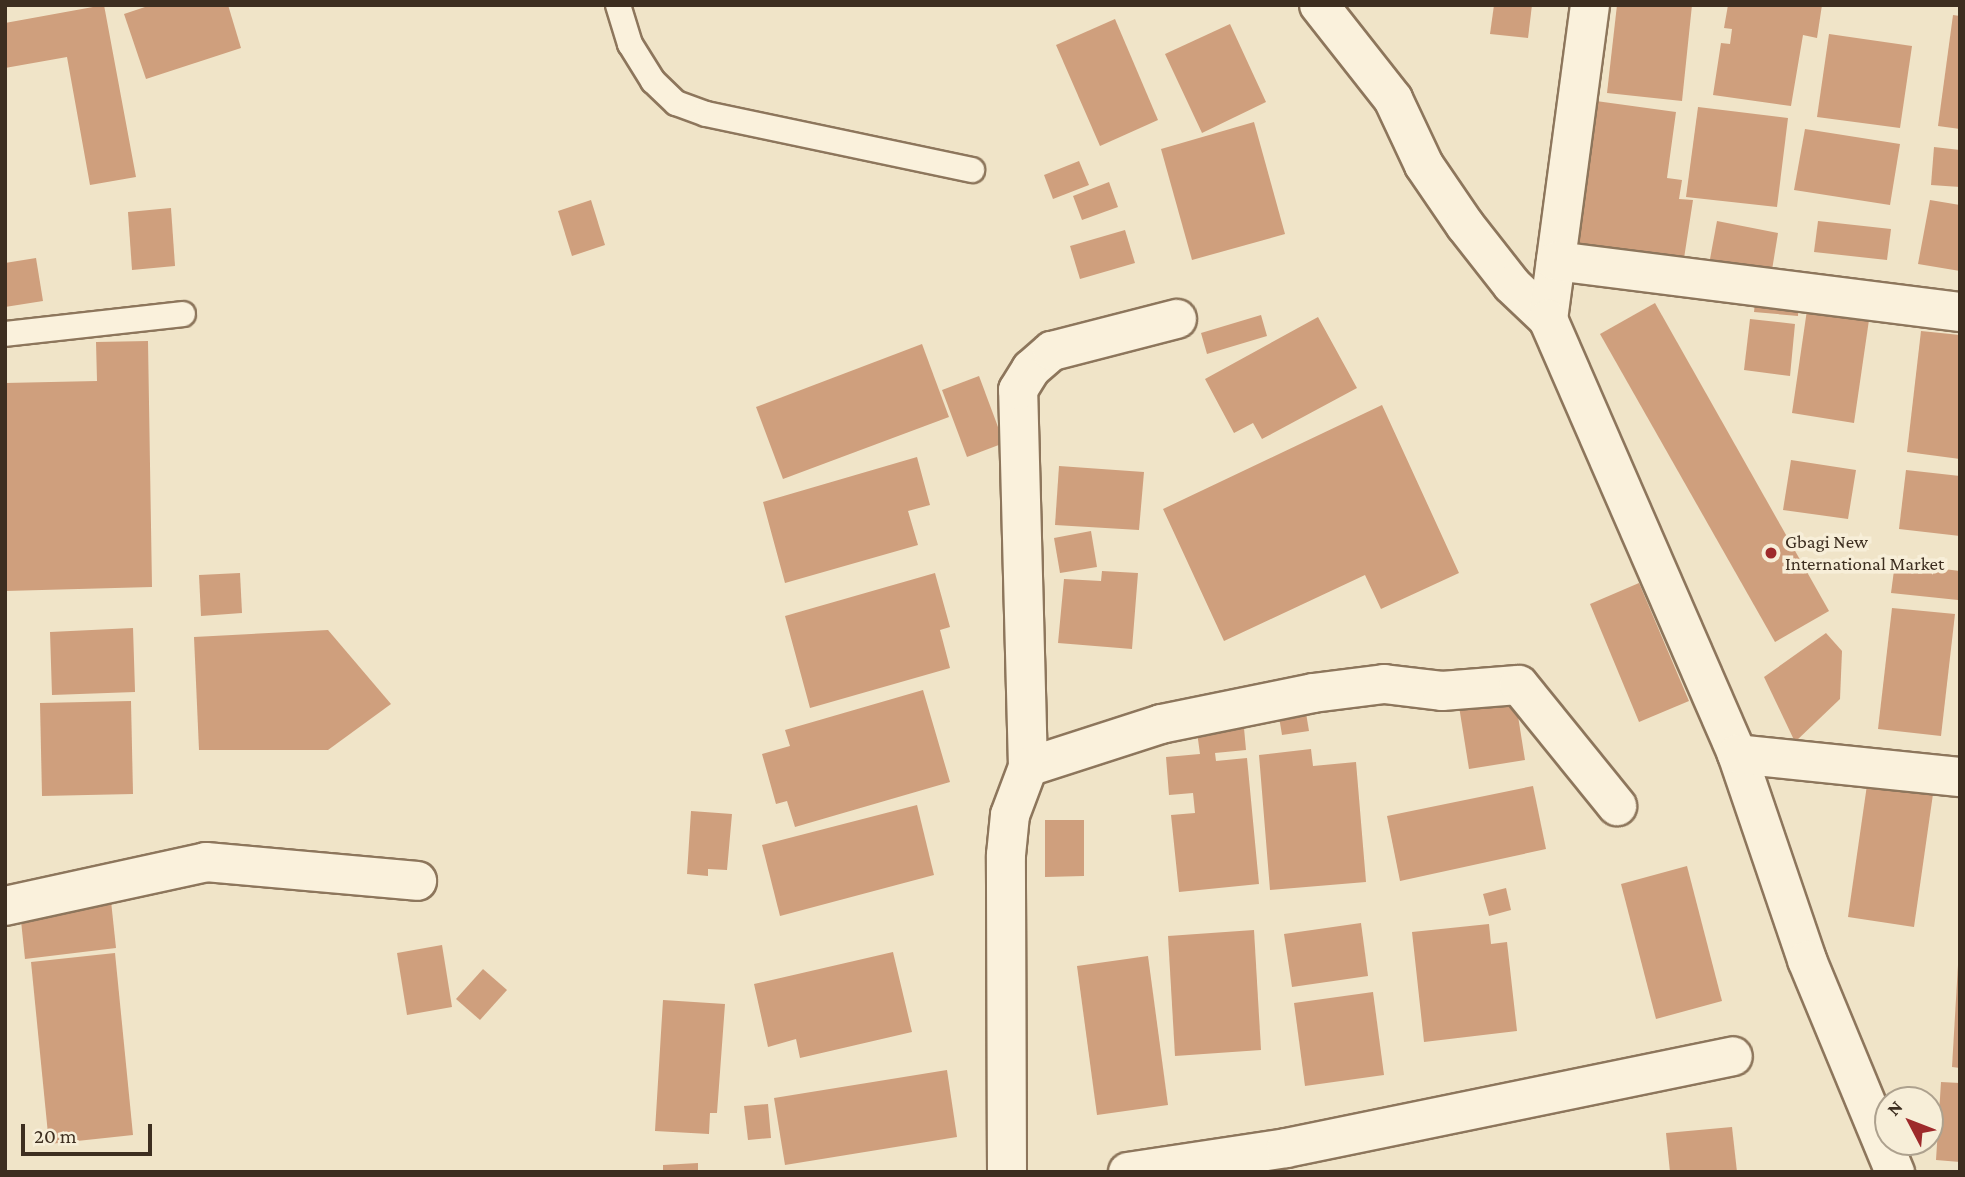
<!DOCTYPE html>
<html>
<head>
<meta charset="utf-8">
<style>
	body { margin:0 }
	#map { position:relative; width:1965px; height:1177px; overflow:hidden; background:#f0e4c8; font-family:"Crimson Pro",serif }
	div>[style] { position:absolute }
	.building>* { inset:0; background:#cf9f7d }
	.roads { filter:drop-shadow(2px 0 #8d765c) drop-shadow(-2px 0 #8d765c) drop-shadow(0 2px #8d765c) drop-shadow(0 -2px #8d765c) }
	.service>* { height:24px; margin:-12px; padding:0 12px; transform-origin:12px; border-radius:12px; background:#faf1dc }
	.minor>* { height:38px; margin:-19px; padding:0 19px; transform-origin:19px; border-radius:19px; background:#faf1dc }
	.dots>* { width:19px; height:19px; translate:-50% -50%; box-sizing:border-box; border:4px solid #f7eed8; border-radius:50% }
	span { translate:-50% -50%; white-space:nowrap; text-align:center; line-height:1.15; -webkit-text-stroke:7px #f7eed8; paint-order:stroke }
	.poi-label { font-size:19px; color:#3d2e20 }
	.left { translate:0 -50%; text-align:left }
	.frame { position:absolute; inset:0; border:7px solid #3d2e20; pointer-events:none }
	.north { position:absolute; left:1874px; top:1086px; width:70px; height:70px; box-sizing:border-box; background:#f7eed8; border:2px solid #ada18e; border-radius:50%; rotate:312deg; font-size:19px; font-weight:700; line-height:28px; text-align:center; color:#3d2e20 }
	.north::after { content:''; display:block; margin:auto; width:24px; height:32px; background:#9e2a2b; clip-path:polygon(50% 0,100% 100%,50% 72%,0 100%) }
	.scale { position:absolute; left:21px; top:1124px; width:131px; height:32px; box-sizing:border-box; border:4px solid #3d2e20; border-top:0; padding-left:9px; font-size:21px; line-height:24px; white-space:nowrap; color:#3d2e20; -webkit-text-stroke:5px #f7eed8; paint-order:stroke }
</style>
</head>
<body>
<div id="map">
	<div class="building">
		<div style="clip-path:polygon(104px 5px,136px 177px,90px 185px,67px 57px,5px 68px,5px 23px)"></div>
		<div style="clip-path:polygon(151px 5px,228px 5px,241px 48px,146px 79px,124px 14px)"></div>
		<div style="clip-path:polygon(1494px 5px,1532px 5px,1528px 38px,1490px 34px)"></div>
		<div style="clip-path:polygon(1617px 5px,1692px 5px,1682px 101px,1607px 93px)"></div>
		<div style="clip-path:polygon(1728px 5px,1822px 5px,1817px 38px,1803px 35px,1791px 106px,1713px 95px,1721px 43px,1730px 44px,1732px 29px,1724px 28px)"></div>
		<div style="clip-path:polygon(1953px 15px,1960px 16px,1960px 129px,1938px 126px)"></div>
		<div style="clip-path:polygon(1115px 19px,1158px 120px,1100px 146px,1056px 45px)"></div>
		<div style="clip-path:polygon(1230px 24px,1266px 102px,1202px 133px,1165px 54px)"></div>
		<div style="clip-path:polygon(1829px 34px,1912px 46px,1900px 128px,1817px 117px)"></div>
		<div style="clip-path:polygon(1596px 101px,1676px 112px,1667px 178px,1682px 180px,1679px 199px,1693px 200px,1683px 265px,1574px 249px)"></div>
		<div style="clip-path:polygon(1698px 107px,1788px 118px,1777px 207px,1686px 197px)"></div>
		<div style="clip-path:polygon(1254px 122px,1285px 234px,1192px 260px,1161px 149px)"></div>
		<div style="clip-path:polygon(1805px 129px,1900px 144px,1890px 205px,1794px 190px)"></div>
		<div style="clip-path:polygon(1934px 147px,1960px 150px,1960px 187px,1931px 185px)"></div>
		<div style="clip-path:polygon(1079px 161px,1089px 185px,1053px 199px,1044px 175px)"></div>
		<div style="clip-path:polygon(1109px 182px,1118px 207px,1082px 220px,1073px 196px)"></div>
		<div style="clip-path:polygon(591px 200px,605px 245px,572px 256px,558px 211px)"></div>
		<div style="clip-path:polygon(1930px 200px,1960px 205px,1960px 271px,1918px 264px)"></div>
		<div style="clip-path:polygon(171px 208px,175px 266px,132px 270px,128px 212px)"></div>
		<div style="clip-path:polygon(1717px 221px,1778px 233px,1772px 270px,1710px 259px)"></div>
		<div style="clip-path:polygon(1818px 221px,1891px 229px,1887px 260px,1814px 252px)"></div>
		<div style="clip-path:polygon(1125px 230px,1135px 263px,1080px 279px,1070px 246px)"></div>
		<div style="clip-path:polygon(36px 258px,43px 301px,5px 307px,5px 263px)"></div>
		<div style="clip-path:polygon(1756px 294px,1799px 297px,1798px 316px,1754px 312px)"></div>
		<div style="clip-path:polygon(1655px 303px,1829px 611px,1775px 642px,1600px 334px)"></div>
		<div style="clip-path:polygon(1807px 310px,1869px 320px,1854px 423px,1792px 413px)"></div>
		<div style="clip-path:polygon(1261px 315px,1267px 336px,1207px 354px,1201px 333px)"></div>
		<div style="clip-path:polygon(1318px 317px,1357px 388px,1262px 439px,1253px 423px,1234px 433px,1205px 379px)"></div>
		<div style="clip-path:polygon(1750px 319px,1795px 324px,1790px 376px,1744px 370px)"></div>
		<div style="clip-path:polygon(1921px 331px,1960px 335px,1960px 459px,1907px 452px)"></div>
		<div style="clip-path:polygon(148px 341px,152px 587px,5px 591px,5px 383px,97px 381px,96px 342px)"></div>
		<div style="clip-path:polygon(922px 344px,949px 417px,783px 479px,756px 407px)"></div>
		<div style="clip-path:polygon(979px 376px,1004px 443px,967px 457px,942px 390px)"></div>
		<div style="clip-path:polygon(1382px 405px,1459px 573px,1381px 609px,1365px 575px,1224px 641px,1163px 509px)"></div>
		<div style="clip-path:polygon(917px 457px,930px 505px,908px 511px,918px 545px,785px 583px,763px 502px)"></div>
		<div style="clip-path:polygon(1791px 460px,1856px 470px,1848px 519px,1783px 510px)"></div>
		<div style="clip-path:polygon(1059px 466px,1144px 472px,1139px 530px,1055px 525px)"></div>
		<div style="clip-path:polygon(1906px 470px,1960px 476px,1960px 536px,1899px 529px)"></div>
		<div style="clip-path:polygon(1091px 531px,1097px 567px,1060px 573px,1054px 538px)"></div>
		<div style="clip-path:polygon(1895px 563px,1960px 571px,1958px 600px,1891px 593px)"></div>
		<div style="clip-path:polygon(1102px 571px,1138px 573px,1132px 649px,1058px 643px,1064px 579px,1101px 581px)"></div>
		<div style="clip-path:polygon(240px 573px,242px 613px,201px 616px,199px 575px)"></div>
		<div style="clip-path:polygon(935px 573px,950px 627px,940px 630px,950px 668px,810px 708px,785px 616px)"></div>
		<div style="clip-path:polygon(1639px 583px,1689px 701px,1639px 722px,1590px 604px)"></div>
		<div style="clip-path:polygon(1892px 608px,1955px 614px,1941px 736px,1878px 729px)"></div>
		<div style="clip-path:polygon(133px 628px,135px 692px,52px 695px,50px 632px)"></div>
		<div style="clip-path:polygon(328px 630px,391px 704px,328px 750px,199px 750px,194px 637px)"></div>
		<div style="clip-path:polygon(1826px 633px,1842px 651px,1840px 699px,1795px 742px,1764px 677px)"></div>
		<div style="clip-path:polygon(923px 690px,950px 782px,795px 827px,787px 801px,776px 804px,762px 754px,790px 746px,785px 730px)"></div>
		<div style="clip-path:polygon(1514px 691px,1525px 760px,1469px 769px,1458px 700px)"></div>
		<div style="clip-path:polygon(131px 701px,133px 794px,42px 796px,40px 703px)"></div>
		<div style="clip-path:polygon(1306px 713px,1309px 731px,1282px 735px,1279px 717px)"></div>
		<div style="clip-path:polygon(1244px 728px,1246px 750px,1215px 753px,1216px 761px,1247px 758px,1259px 884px,1179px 892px,1171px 815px,1195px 813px,1193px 793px,1169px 795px,1166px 757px,1200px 754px,1197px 732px)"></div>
		<div style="clip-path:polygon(1311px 749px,1313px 766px,1356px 762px,1366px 882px,1270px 890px,1259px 755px)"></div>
		<div style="clip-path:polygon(1867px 785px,1933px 794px,1914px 927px,1848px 917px)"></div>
		<div style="clip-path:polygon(1533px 786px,1546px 849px,1400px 881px,1387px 816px)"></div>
		<div style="clip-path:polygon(917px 805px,934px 875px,780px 916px,762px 845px)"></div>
		<div style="clip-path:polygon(691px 811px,732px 814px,727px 870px,708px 869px,708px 876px,687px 874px)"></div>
		<div style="clip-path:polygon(1045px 820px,1084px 820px,1084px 876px,1045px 877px)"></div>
		<div style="clip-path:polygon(1687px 866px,1722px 1001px,1656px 1019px,1621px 884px)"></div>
		<div style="clip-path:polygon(1506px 888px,1511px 910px,1489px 916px,1483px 894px)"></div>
		<div style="clip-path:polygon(111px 901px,116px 948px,25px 959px,20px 911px)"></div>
		<div style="clip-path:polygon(1361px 923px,1368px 976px,1292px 987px,1284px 934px)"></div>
		<div style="clip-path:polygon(1489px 924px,1491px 944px,1507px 942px,1517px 1031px,1424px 1042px,1412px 932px)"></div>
		<div style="clip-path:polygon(1254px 930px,1261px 1050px,1175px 1056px,1168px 936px)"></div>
		<div style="clip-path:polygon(442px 945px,452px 1007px,407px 1015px,397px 953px)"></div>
		<div style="clip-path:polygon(893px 952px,912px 1032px,800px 1058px,796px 1039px,768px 1047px,754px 984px)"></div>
		<div style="clip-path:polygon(115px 953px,133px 1135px,49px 1144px,31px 962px)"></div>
		<div style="clip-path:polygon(1148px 956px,1168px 1105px,1097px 1115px,1077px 966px)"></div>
		<div style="clip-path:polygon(1958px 965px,1960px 965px,1960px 1068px,1952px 1067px)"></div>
		<div style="clip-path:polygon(483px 969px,507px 990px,480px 1020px,456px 999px)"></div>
		<div style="clip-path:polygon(1373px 992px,1384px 1075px,1305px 1086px,1294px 1003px)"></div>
		<div style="clip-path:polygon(663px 1000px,725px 1004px,717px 1113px,710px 1113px,709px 1134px,655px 1131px)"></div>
		<div style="clip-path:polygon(947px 1070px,957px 1137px,785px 1165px,774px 1098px)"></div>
		<div style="clip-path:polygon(1941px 1082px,1960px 1083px,1960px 1162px,1936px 1160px)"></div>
		<div style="clip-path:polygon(768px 1104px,771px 1138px,748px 1140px,744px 1106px)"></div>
		<div style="clip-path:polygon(1732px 1127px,1737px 1172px,1670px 1172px,1666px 1133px)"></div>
		<div style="clip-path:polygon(698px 1163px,698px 1172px,663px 1172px,663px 1165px)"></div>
	</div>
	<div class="roads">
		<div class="service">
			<div style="left:618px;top:5px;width:41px;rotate:72.9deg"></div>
			<div style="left:630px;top:44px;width:44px;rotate:58.1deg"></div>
			<div style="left:653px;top:81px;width:32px;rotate:44deg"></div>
			<div style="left:676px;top:103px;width:32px;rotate:20deg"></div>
			<div style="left:706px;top:114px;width:272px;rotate:11.9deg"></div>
			<div style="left:5px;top:334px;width:179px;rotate:-6.4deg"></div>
		</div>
		<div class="minor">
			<div style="left:1319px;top:5px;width:120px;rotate:51.8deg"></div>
			<div style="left:1393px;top:99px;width:73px;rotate:64.8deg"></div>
			<div style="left:1424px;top:165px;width:73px;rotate:55.7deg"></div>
			<div style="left:1465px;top:225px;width:76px;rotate:51.9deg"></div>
			<div style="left:1512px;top:285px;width:50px;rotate:43.4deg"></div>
			<div style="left:1590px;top:5px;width:317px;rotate:97.6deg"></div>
			<div style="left:1548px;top:319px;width:474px;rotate:66.5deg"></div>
			<div style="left:1737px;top:754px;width:218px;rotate:71.2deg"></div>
			<div style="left:1807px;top:960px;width:230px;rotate:67.5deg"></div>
			<div style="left:1556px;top:261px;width:407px;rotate:7.2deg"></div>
			<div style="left:1737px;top:754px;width:224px;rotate:5.9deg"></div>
			<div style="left:1028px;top:767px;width:377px;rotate:-91.5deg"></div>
			<div style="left:1018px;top:390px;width:25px;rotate:-58deg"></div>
			<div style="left:1031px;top:369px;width:28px;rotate:-41deg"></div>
			<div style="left:1052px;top:351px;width:129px;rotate:-14.4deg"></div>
			<div style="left:5px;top:906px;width:206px;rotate:-12.3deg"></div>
			<div style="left:206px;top:862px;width:212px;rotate:5.1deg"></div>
			<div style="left:1007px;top:1172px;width:317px;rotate:-90.2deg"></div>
			<div style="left:1006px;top:855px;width:40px;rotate:-84.3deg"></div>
			<div style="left:1010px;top:815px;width:51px;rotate:-69.4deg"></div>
			<div style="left:1028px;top:767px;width:140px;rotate:-17.9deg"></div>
			<div style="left:1161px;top:724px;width:155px;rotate:-11.5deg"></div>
			<div style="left:1313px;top:693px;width:72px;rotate:-7.2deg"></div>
			<div style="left:1384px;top:684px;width:58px;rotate:6.9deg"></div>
			<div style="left:1442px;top:691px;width:77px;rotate:-4.5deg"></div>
			<div style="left:1519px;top:685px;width:156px;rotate:51deg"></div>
			<div style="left:1128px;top:1172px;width:160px;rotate:-8.6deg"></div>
			<div style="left:1286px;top:1148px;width:456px;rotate:-11.6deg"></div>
		</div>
	</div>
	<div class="dots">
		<div style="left:1771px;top:553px;background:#9e2a2b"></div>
	</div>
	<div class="poi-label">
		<span class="left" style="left:1785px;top:553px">Gbagi New<br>International Market</span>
	</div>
	<div class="frame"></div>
	<div class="north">N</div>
	<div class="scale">20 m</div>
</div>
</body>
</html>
